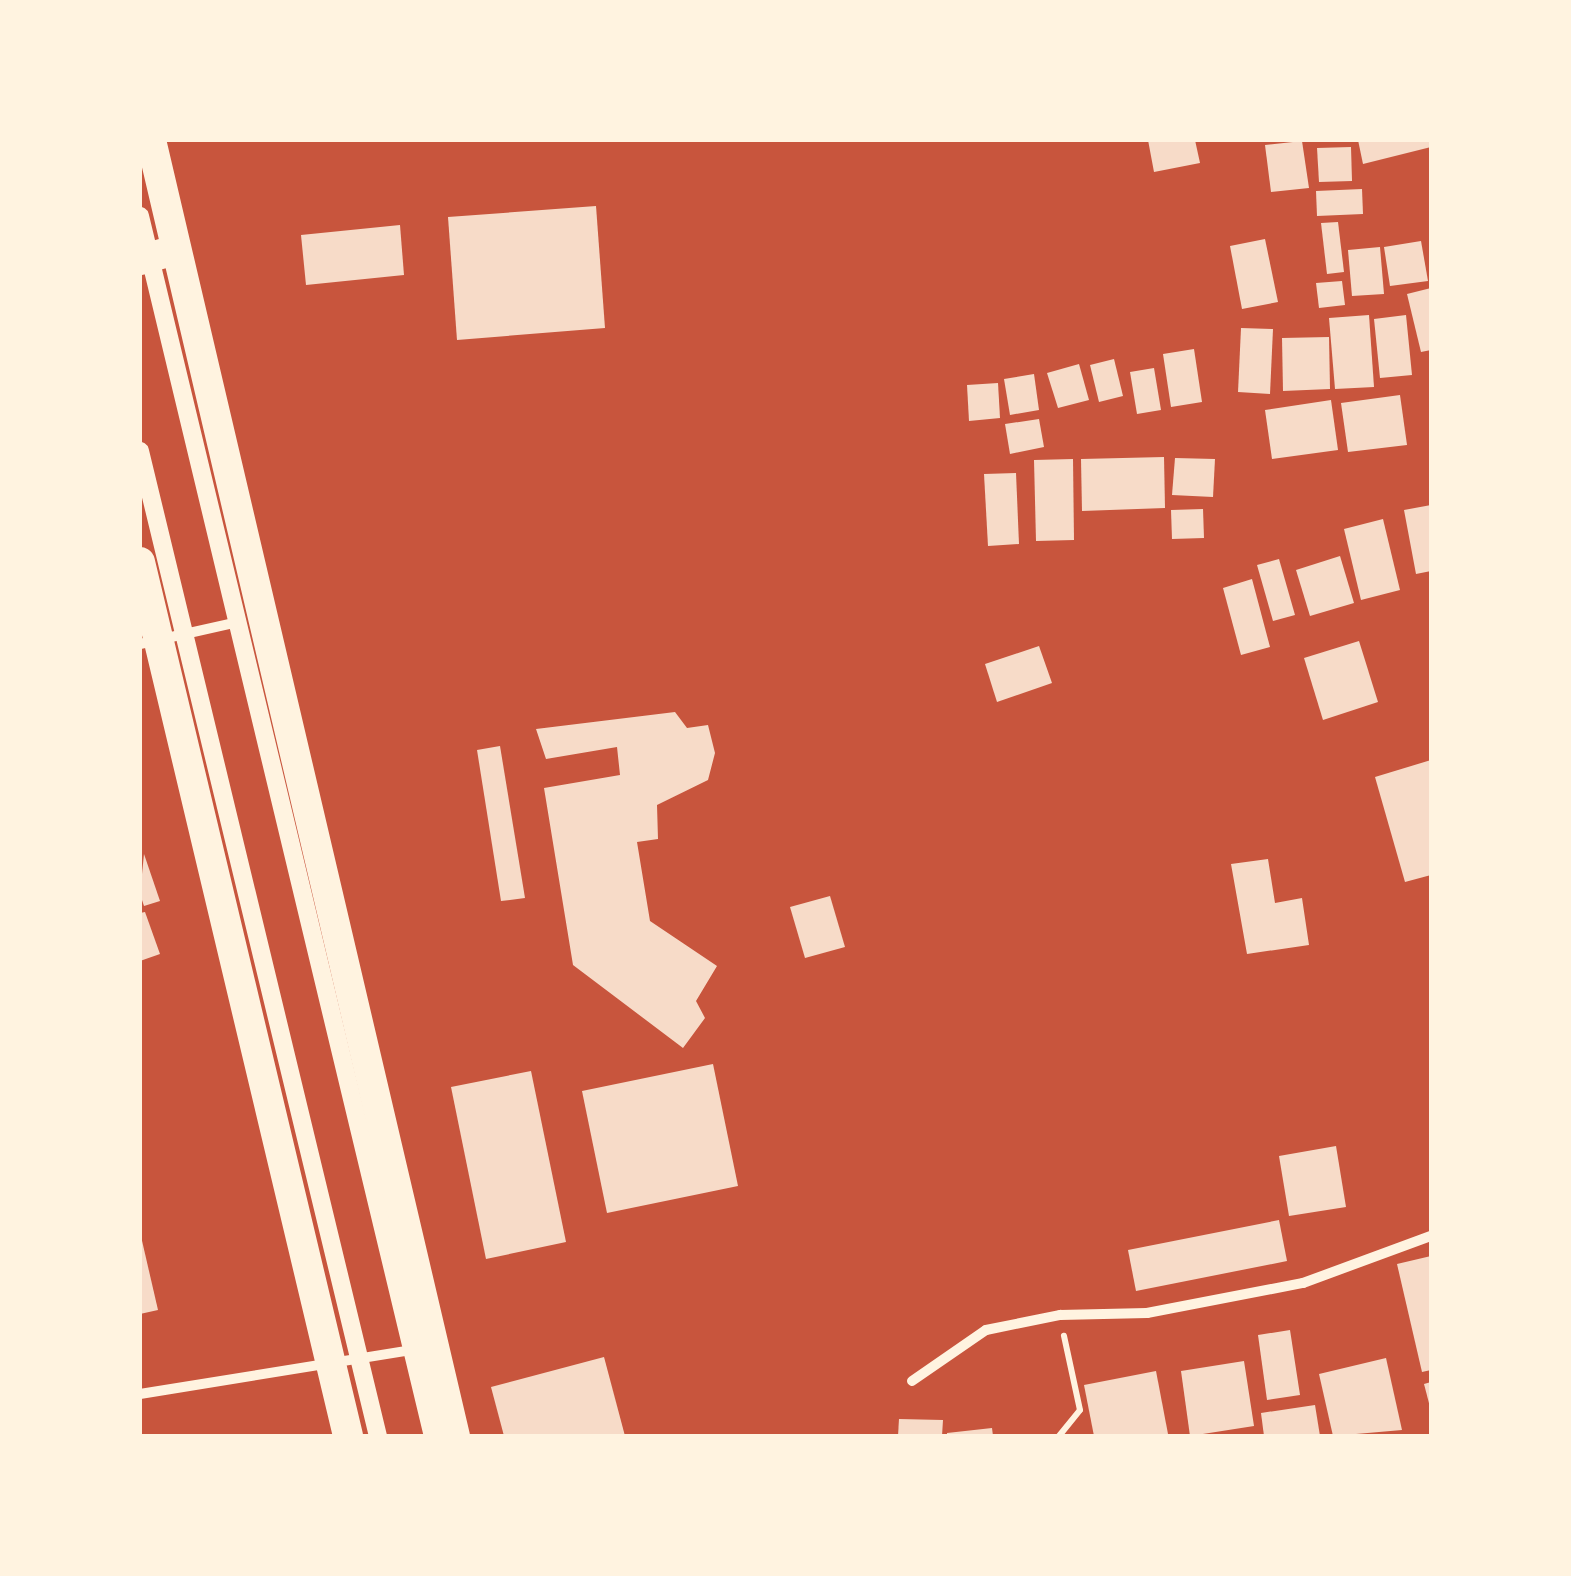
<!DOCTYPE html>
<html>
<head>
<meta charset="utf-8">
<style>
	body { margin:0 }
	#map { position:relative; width:1571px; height:1576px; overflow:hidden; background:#c8553d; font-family:"Open Sans",sans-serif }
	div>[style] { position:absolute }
	.building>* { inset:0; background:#f7dbc8 }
	.path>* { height:6px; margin:-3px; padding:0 3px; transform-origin:3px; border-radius:3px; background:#fff3e0 }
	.minor>* { height:10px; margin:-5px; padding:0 5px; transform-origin:5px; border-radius:5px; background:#fff3e0 }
	.tertiary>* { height:18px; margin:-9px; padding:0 9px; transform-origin:9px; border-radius:9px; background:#fff3e0 }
	.motorway>* { height:30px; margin:-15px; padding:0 15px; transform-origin:15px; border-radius:15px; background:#fff3e0 }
	span { translate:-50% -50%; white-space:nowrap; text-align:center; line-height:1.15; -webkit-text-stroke:8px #fff3e0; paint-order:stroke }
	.frame { position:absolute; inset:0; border:142px solid #fff3e0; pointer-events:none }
</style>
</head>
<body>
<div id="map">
	<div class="building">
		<div style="clip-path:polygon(1148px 140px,1195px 140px,1200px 163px,1154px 172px)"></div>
		<div style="clip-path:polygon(1358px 140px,1429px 140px,1431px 147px,1363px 164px)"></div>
		<div style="clip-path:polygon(1302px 141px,1309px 188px,1271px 192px,1265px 145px)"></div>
		<div style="clip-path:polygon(1351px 147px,1352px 181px,1319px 182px,1317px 148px)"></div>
		<div style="clip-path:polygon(1362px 189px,1363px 214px,1317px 216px,1316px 191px)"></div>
		<div style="clip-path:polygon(596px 206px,605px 328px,457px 340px,448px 217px)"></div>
		<div style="clip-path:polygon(1338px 222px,1344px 272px,1327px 274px,1321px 223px)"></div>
		<div style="clip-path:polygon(400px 225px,404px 275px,306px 285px,301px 235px)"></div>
		<div style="clip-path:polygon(1265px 239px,1278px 302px,1242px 309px,1230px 246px)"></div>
		<div style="clip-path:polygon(1421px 241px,1428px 281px,1390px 286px,1384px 247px)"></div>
		<div style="clip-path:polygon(1380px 247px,1384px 294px,1352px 296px,1348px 250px)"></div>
		<div style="clip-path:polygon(1342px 281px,1345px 305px,1319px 308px,1316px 283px)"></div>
		<div style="clip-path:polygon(1431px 288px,1431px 350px,1421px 352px,1407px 294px)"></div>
		<div style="clip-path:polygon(1369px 315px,1374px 387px,1335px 389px,1329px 318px)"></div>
		<div style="clip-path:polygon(1406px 315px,1412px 375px,1380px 378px,1374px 319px)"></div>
		<div style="clip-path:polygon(1241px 328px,1273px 329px,1270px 394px,1238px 392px)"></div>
		<div style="clip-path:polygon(1329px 337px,1330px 389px,1283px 391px,1282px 338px)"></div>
		<div style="clip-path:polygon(1194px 349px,1202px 402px,1171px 407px,1163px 354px)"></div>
		<div style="clip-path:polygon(1114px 359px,1123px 396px,1099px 402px,1090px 365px)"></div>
		<div style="clip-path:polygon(1079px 364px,1089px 400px,1058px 408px,1047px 373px)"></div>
		<div style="clip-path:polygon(1154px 368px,1161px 410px,1137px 414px,1130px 372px)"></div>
		<div style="clip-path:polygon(1034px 374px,1039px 410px,1010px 415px,1004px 379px)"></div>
		<div style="clip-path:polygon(998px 383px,1000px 418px,969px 421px,967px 385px)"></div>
		<div style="clip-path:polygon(1400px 395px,1407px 445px,1348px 452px,1341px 403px)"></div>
		<div style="clip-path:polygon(1331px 400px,1338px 450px,1272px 459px,1265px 410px)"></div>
		<div style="clip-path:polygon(1039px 419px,1044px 447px,1010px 454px,1005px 424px)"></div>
		<div style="clip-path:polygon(1164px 457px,1165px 508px,1082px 511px,1081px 459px)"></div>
		<div style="clip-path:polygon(1175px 458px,1215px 459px,1213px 497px,1172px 495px)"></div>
		<div style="clip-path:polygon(1073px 459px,1074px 540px,1036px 541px,1034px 460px)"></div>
		<div style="clip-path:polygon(1016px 473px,1019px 544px,988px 546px,984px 474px)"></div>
		<div style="clip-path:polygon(1431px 505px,1431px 571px,1416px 574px,1404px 510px)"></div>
		<div style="clip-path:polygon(1203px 509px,1204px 538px,1172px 539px,1171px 510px)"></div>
		<div style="clip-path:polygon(1383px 519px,1400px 590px,1361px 600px,1344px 529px)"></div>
		<div style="clip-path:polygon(1340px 556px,1354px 603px,1310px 616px,1296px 570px)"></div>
		<div style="clip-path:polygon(1279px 559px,1295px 615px,1273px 621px,1257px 565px)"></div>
		<div style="clip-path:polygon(1252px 579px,1270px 647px,1241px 655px,1223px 588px)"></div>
		<div style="clip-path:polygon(1359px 641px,1378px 702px,1323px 720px,1304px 658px)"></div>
		<div style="clip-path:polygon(1039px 646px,1052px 683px,997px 702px,985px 664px)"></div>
		<div style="clip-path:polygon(675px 712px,687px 728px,708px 725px,715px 753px,708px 780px,657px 805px,658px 839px,637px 842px,650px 921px,717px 966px,696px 1001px,705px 1018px,683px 1048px,573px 965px,544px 788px,620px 775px,617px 747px,546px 759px,536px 729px)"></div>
		<div style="clip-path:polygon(500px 746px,525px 898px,501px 901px,477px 750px)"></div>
		<div style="clip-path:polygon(1431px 760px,1431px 875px,1405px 882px,1375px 777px)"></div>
		<div style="clip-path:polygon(144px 854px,160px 901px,144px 906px,140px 894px)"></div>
		<div style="clip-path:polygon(1268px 859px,1275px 903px,1302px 898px,1309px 945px,1247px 954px,1231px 864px)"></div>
		<div style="clip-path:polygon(830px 896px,845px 947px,805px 958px,790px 907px)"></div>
		<div style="clip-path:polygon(145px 912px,160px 954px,140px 961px,140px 913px)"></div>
		<div style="clip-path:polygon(713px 1064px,738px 1186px,607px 1213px,582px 1091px)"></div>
		<div style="clip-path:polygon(531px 1071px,566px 1242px,486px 1259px,451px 1087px)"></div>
		<div style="clip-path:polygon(1336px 1146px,1346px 1207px,1289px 1216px,1279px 1156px)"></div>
		<div style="clip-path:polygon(1279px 1220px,1287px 1261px,1136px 1291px,1128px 1250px)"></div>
		<div style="clip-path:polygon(140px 1232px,158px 1310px,140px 1314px)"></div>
		<div style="clip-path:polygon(1431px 1256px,1431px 1370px,1422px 1372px,1397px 1264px)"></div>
		<div style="clip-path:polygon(1290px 1330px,1300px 1395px,1267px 1400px,1258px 1335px)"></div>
		<div style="clip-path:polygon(604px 1357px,625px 1436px,504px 1436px,491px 1387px)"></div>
		<div style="clip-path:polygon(1386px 1358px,1402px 1430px,1333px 1436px,1319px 1374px)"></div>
		<div style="clip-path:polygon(1244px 1361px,1254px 1426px,1190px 1436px,1181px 1371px)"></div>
		<div style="clip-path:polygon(1156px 1371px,1168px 1434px,1094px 1436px,1084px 1385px)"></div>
		<div style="clip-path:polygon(1431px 1382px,1431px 1406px,1430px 1407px,1424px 1384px)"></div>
		<div style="clip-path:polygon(1315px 1405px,1320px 1436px,1264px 1436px,1261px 1413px)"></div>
		<div style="clip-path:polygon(899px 1419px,943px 1420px,942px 1436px,898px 1436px)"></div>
		<div style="clip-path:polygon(992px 1428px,993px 1436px,947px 1436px,947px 1433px)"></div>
	</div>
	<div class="path">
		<div style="left:1059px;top:1436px;width:33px;rotate:-51deg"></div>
		<div style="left:1080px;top:1410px;width:76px;rotate:-102.2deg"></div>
	</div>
	<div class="minor">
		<div style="left:140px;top:644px;width:100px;rotate:-12.7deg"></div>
		<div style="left:912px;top:1381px;width:90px;rotate:-34.6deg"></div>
		<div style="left:986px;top:1330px;width:76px;rotate:-11.5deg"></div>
		<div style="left:1060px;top:1315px;width:87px;rotate:-1.3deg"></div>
		<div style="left:1147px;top:1313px;width:159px;rotate:-10.9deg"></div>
		<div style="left:1303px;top:1283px;width:136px;rotate:-20.2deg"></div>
		<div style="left:140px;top:1394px;width:276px;rotate:-9.2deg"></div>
	</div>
	<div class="tertiary">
		<div style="left:140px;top:216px;width:1255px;rotate:76.5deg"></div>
		<div style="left:140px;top:451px;width:1013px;rotate:76.42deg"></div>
	</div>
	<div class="motorway">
		<div style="left:151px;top:140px;width:1331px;rotate:76.8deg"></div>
		<div style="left:140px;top:260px;width:37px;rotate:-16deg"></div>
		<div style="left:140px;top:562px;width:898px;rotate:76.61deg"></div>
	</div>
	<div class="frame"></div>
</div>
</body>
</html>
